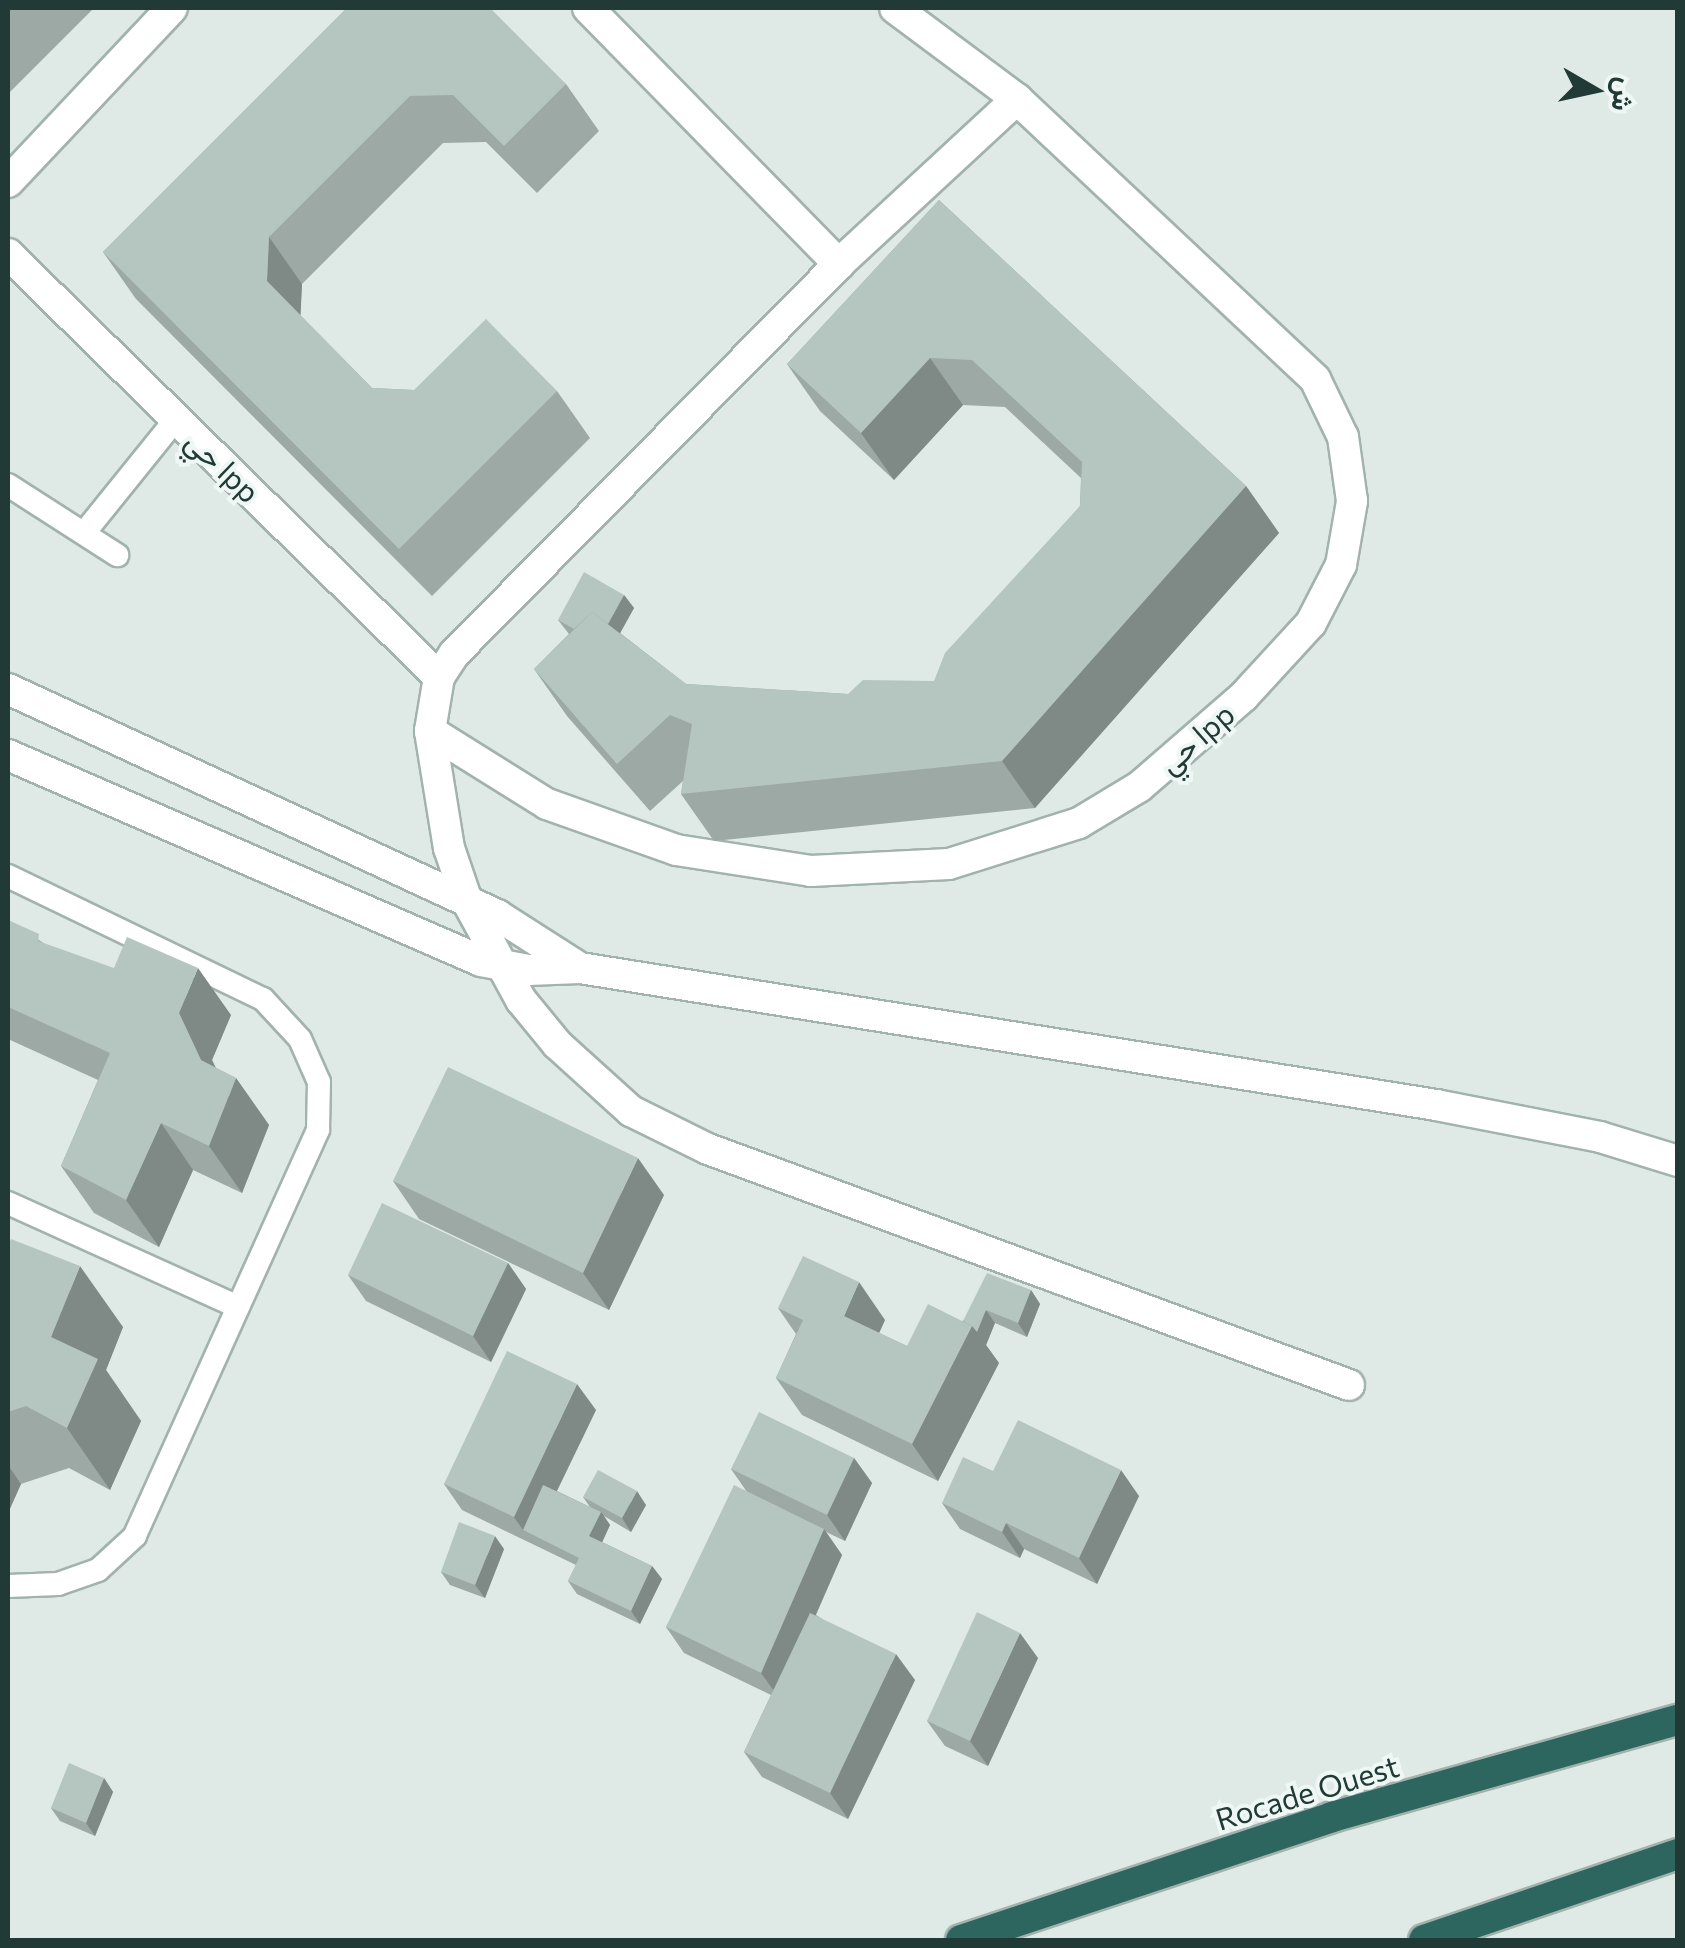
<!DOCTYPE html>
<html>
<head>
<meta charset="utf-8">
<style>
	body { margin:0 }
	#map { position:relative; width:1685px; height:1948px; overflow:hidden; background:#dfeae6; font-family:Commissioner,Vazirmatn,sans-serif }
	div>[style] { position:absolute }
	.roads { filter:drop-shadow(2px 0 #a2b2ad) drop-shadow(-2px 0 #a2b2ad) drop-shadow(0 2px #a2b2ad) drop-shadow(0 -2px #a2b2ad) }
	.lane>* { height:22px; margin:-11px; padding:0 11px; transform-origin:11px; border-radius:11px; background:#fff }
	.street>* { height:30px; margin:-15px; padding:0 15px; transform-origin:15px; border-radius:15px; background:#fff }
	.secondary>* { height:30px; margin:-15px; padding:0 15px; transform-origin:15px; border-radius:15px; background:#fff }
	.highway>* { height:30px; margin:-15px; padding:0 15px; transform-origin:15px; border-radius:15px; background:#2d655f }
	.wall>* { inset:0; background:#9ca9a4 }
	.shaded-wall>* { inset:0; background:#7f8a86 }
	.building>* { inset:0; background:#b5c5bf }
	span { translate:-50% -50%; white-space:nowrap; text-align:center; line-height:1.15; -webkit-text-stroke:8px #eff7f4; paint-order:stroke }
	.street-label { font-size:30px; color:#213a35 }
	.frame { position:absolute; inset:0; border:10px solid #213a35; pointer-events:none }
	.north { position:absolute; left:1545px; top:40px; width:100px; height:100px; -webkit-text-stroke:8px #eff7f4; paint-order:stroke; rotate:99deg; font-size:28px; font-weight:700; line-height:40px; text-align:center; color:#213a35 }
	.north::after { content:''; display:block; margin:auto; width:35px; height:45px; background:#213a35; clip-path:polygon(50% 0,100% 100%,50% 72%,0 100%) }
</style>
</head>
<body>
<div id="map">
	<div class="roads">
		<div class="lane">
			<div style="left:8px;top:485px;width:130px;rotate:32.7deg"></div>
			<div style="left:84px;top:533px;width:146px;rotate:-51.1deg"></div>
			<div style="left:8px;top:876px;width:283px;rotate:25.8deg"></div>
			<div style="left:263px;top:999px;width:54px;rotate:47.2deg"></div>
			<div style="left:300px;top:1039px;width:47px;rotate:66.2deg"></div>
			<div style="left:319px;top:1082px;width:48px;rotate:91.2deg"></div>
			<div style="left:318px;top:1130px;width:445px;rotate:114.3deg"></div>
			<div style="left:135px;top:1536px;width:50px;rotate:137.4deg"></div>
			<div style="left:98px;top:1570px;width:42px;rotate:160.7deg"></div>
			<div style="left:58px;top:1584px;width:50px;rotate:177.7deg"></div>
			<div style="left:8px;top:1203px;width:252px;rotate:24.3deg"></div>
		</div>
		<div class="street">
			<div style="left:588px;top:8px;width:359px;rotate:45.6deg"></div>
			<div style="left:1017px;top:99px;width:243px;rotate:137.2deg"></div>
			<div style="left:839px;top:264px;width:548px;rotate:134.63deg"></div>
			<div style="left:454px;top:654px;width:27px;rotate:123deg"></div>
			<div style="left:439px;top:677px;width:55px;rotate:99.5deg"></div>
			<div style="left:430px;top:731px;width:119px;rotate:80.8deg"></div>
			<div style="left:449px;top:848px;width:56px;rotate:71.2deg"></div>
			<div style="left:467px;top:901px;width:113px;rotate:61.4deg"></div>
			<div style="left:521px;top:1000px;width:57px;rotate:50.7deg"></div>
			<div style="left:557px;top:1044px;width:100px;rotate:42.2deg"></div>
			<div style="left:631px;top:1111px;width:86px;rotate:26.3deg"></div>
			<div style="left:708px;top:1149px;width:683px;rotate:20.21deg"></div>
			<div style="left:8px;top:182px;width:239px;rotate:-46.7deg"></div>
			<div style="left:8px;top:254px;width:604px;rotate:44.46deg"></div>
			<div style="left:430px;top:731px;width:138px;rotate:32deg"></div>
			<div style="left:547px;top:804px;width:137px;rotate:19.6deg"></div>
			<div style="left:676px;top:850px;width:137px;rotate:8.8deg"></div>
			<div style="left:811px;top:871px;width:138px;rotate:-2.9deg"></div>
			<div style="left:949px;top:864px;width:136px;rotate:-17.5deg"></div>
			<div style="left:1079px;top:823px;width:70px;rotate:-31deg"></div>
			<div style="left:1139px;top:787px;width:138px;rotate:-40.9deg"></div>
			<div style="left:1243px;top:697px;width:100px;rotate:-47.4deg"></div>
			<div style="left:1311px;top:623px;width:65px;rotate:-62.7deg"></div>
			<div style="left:1341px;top:565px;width:65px;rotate:-80.2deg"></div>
			<div style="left:1352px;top:501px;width:65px;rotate:-98deg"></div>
			<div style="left:1343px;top:437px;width:64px;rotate:-115.8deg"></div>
			<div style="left:1315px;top:379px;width:409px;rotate:-136.8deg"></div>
			<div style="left:1017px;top:99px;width:152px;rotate:-143.3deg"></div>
		</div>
		<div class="secondary">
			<div style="left:8px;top:689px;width:539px;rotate:24.8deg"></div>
			<div style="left:497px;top:915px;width:98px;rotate:32.6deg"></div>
			<div style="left:8px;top:755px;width:516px;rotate:23.53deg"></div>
			<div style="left:481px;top:961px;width:48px;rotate:10.8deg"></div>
			<div style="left:528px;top:970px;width:52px;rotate:-2.2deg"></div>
			<div style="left:580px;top:968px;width:867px;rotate:9.09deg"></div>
			<div style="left:1436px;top:1105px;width:167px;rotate:11deg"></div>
			<div style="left:1600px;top:1137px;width:82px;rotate:17.1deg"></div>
		</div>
		<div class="highway">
			<div style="left:961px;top:1940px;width:391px;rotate:-18.3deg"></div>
			<div style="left:1332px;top:1817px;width:359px;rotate:-15.7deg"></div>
			<div style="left:1424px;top:1940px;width:268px;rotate:-18.7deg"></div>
		</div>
	</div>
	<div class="wall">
		<div style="clip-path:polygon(8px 8px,94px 8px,8px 94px)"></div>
		<div style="clip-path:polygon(347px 8px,566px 84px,599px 131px,537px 193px,486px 142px,443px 143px,302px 284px,300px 315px,372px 388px,414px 390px,557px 391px,590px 438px,432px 596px,136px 299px,103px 252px)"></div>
		<div style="clip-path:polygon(939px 200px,1246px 486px,1279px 533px,1035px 808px,714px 841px,681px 794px,683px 781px,650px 811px,567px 716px,534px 669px,569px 634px,558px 620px,624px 595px,634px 608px,620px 633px,686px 684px,848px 694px,934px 681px,1080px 506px,1081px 478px,1005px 407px,963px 405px,894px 480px,820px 411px,787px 364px)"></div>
		<div style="clip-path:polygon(8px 920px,45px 944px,231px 1015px,212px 1060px,216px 1068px,236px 1078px,269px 1125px,242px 1193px,193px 1170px,159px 1247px,94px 1213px,61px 1166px,98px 1080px,8px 1039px)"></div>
		<div style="clip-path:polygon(393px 1181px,664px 1195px,609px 1310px,419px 1219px)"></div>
		<div style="clip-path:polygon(8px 1246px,123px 1327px,106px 1370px,141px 1421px,110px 1490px,69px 1468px,21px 1484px,8px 1513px)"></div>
		<div style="clip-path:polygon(508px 1263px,526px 1289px,491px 1362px,366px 1301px,348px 1275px)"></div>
		<div style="clip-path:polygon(1031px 1290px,1040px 1304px,1027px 1337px,995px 1323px,986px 1345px,999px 1363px,938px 1481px,802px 1415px,776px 1378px,796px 1334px,778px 1308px,885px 1320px,879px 1333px,907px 1346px)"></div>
		<div style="clip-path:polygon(596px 1410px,557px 1491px,590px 1507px,583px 1497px,646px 1505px,631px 1532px,604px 1516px,610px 1525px,602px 1542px,652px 1566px,662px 1579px,640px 1624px,577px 1594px,568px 1581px,576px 1565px,462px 1510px,444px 1484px)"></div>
		<div style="clip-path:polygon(854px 1458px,872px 1483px,845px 1541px,826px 1532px,842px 1555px,816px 1615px,915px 1680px,848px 1819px,762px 1777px,744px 1752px,771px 1695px,684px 1653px,666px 1627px,747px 1492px,731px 1469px)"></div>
		<div style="clip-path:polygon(993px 1471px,1139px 1496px,1097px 1584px,1024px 1549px,1020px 1558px,960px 1529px,942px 1503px)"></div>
		<div style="clip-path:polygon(504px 1549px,485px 1598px,450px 1585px,441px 1572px)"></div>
		<div style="clip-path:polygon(1038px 1658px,988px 1766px,945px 1746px,927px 1721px)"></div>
		<div style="clip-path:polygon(104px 1778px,113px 1792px,95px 1836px,60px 1821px,51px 1808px)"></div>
	</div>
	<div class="shaded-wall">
		<div style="clip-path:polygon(269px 237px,302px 284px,300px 328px,267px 281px)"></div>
		<div style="clip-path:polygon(930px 358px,963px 405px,894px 480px,861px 433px)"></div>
		<div style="clip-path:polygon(1246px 486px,1279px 533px,1035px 808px,1002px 761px)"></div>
		<div style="clip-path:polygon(624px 595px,634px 608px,608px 655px,598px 642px)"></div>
		<div style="clip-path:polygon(198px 968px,231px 1015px,212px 1060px,229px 1097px,236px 1078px,269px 1125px,242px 1193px,209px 1146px,201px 1060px,179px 1013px)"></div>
		<div style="clip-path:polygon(161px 1123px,193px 1170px,159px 1247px,126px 1200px)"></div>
		<div style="clip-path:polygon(638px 1158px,664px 1195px,609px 1310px,583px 1273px)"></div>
		<div style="clip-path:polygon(508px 1263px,526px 1289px,491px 1362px,473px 1336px)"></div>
		<div style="clip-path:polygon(80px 1266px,123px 1327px,106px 1370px,141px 1421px,110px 1490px,67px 1428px,51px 1337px)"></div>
		<div style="clip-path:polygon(859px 1282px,885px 1320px,870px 1353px,844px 1316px)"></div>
		<div style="clip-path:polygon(1031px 1290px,1040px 1304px,1027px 1337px,1018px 1323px)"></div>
		<div style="clip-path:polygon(986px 1310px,995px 1323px,986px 1345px,999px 1363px,938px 1481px,912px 1444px,972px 1326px)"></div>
		<div style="clip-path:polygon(577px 1384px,596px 1410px,535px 1536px,523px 1530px,514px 1517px)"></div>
		<div style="clip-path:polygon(854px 1458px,872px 1483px,845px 1541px,827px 1515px)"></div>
		<div style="clip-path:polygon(8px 1465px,21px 1484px,8px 1513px)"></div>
		<div style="clip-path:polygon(1121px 1470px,1139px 1496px,1097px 1584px,1079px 1558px)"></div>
		<div style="clip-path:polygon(637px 1491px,646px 1505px,631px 1532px,622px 1518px)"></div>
		<div style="clip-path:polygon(601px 1512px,610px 1525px,599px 1549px,589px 1536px)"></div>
		<div style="clip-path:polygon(1006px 1523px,1024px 1549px,1020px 1558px,1002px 1532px)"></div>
		<div style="clip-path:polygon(824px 1529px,842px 1555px,779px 1698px,761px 1673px)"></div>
		<div style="clip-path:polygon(495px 1536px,504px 1549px,485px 1598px,475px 1585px)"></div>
		<div style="clip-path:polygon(652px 1566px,662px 1579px,640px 1624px,631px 1611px)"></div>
		<div style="clip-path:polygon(1020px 1633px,1038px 1658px,988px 1766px,970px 1741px)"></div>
		<div style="clip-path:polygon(896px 1654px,915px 1680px,848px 1819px,830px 1793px)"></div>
		<div style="clip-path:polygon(104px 1778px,113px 1792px,95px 1836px,86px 1823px)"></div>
	</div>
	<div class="building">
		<div style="clip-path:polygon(347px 8px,490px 8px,566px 84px,504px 146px,453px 95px,410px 96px,269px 237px,267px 281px,372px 388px,414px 390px,486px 319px,557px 391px,399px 549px,103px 252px)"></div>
		<div style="clip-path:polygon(939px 200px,1246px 486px,1002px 761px,681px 794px,692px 724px,670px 715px,617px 764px,534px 669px,592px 612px,686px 684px,848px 694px,863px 680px,934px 681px,945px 653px,1080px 506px,1082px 462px,972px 360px,930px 358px,861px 433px,787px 364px)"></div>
		<div style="clip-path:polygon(584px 572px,624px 595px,608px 624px,592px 612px,574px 629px,558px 620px)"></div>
		<div style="clip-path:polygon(8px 920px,39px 934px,38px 941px,114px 968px,127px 937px,198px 968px,179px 1013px,201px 1060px,236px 1078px,209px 1146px,161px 1123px,126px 1200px,61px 1166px,110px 1053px,8px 1007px)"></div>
		<div style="clip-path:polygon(448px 1067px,638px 1158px,583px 1273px,393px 1181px)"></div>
		<div style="clip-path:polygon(382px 1203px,508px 1263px,473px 1336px,348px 1275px)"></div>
		<div style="clip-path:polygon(11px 1239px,80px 1266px,51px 1337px,98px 1359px,67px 1428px,26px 1406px,8px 1412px,8px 1246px)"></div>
		<div style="clip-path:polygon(803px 1256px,859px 1282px,844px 1316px,907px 1346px,928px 1304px,972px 1326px,912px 1444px,776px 1378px,803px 1320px,778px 1308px)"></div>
		<div style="clip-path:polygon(987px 1273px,1031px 1290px,1018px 1323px,986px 1310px,977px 1332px,972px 1326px,963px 1321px)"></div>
		<div style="clip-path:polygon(507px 1351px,577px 1384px,514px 1517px,444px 1484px)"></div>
		<div style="clip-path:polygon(759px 1412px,854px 1458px,827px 1515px,731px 1469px)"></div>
		<div style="clip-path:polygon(1018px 1420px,1121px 1470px,1079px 1558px,1006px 1523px,1002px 1532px,942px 1503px,963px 1457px,993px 1471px)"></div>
		<div style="clip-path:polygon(598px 1470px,637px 1491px,622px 1518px,583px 1497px)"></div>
		<div style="clip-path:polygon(543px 1485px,601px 1512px,589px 1536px,652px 1566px,631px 1611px,568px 1581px,579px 1558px,523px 1530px)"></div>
		<div style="clip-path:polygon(734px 1485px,824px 1529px,761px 1673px,666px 1627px)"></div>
		<div style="clip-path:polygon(459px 1522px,495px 1536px,475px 1585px,441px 1572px)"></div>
		<div style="clip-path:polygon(977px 1612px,1020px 1633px,970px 1741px,927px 1721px)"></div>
		<div style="clip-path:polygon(810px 1613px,896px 1654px,830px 1793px,744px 1752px)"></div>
		<div style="clip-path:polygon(69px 1763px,104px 1778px,86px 1823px,51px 1808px)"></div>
	</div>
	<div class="street-label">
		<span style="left:223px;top:466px;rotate:44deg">حي lpp</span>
		<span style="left:1196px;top:738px;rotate:-41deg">حي lpp</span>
		<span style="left:1307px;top:1792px;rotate:-17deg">Rocade Ouest</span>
	</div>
	<div class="frame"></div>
	<div class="north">ش</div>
</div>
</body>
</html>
